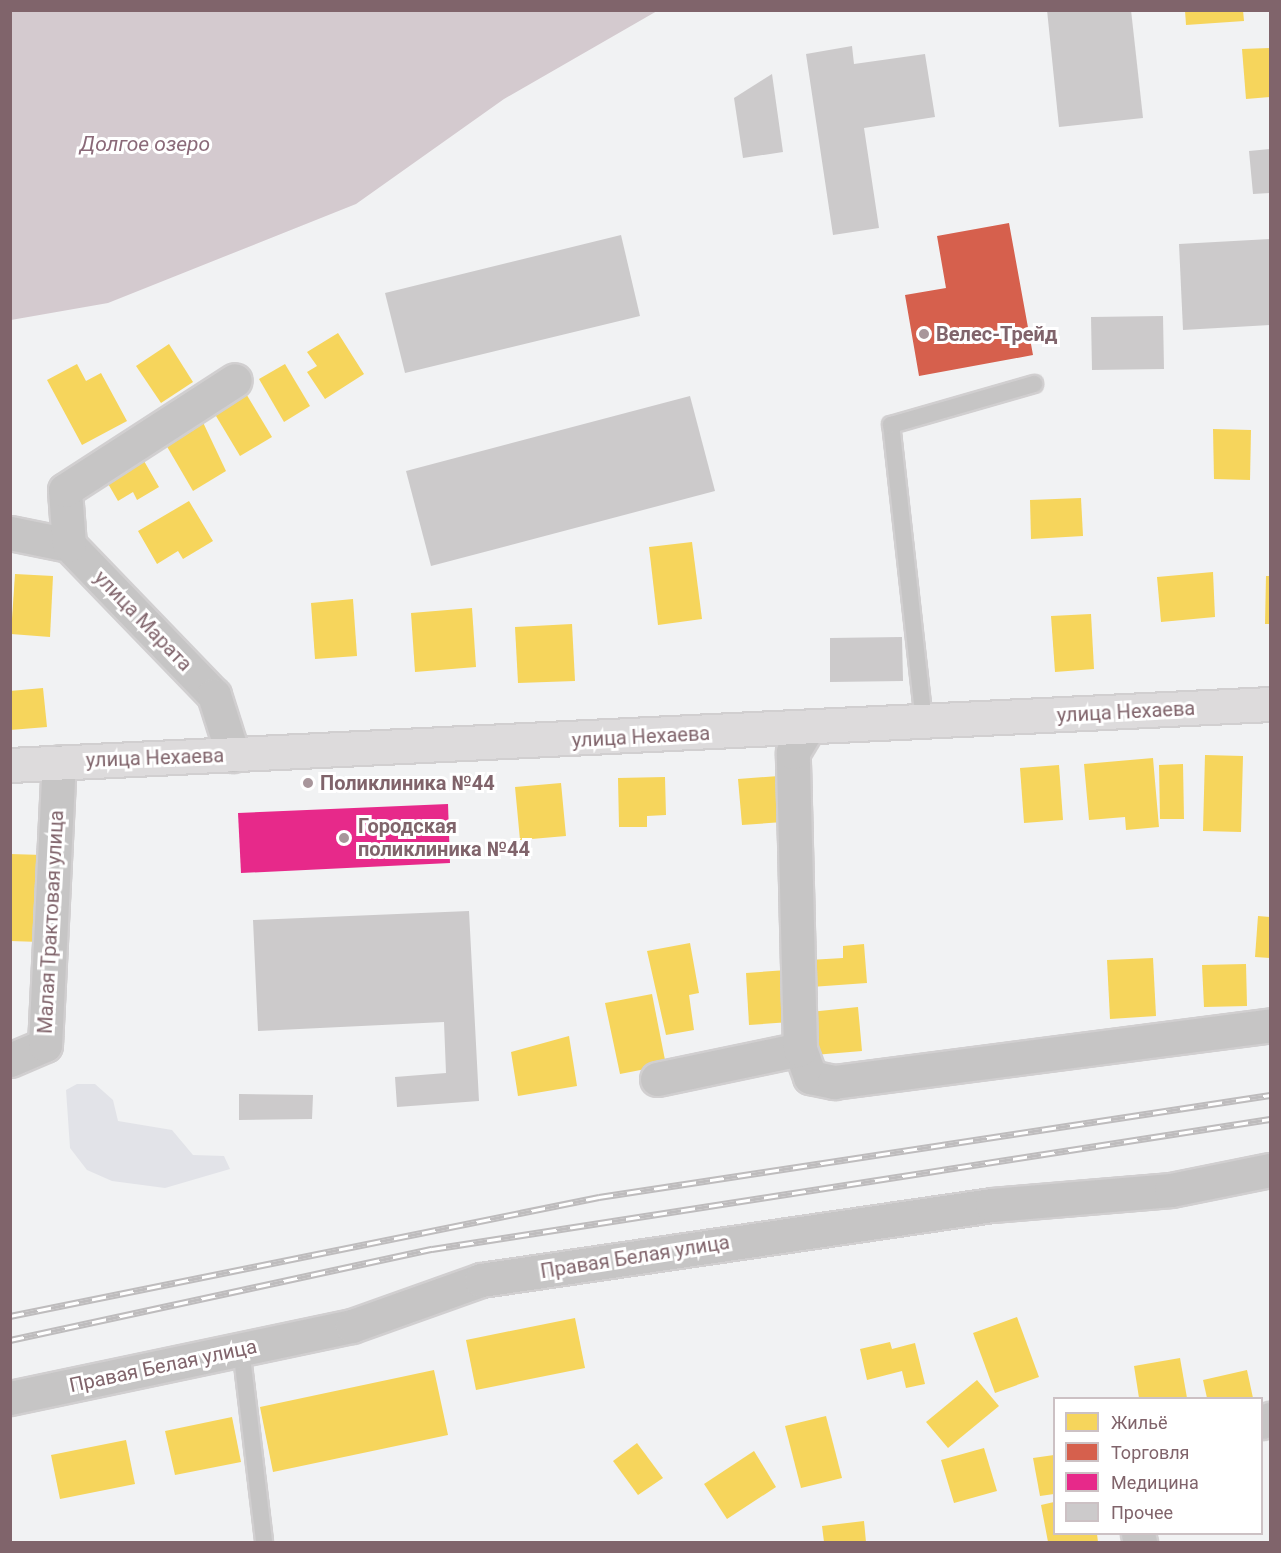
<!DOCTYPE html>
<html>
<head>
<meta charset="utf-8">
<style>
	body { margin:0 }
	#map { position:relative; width:1281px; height:1553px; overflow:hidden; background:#f1f2f3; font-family:Roboto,sans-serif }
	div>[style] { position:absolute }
	.green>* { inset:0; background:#e2e3e8 }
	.water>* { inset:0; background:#d4cacf }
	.homes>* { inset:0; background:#f6d55c }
	.shops>* { inset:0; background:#d6604d }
	.health>* { inset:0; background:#e7298a }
	.building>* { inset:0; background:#cccacb }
	.roads { filter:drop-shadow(2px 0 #d1cfd0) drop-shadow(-2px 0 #d1cfd0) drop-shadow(0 2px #d1cfd0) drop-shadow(0 -2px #d1cfd0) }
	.lane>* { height:16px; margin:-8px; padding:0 8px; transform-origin:8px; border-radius:8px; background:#c6c5c5 }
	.street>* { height:33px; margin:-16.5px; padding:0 16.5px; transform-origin:16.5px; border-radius:16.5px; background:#c6c5c5 }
	.secondary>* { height:33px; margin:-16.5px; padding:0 16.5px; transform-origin:16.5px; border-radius:16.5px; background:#dddbdc }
	.rail>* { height:7px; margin-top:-3.5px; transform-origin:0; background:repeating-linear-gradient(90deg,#fff 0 14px,#bebcbd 0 28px); box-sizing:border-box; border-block:2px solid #bebcbd }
	.dots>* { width:16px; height:16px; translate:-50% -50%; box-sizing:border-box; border:3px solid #fff; border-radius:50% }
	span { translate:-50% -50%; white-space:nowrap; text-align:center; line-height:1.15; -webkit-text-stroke:6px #fff; paint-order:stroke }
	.poi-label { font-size:20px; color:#80646b; font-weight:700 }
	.left { translate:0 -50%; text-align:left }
	.street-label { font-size:20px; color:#80646b }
	.water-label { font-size:21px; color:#8a6978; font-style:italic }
	.frame { position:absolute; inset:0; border:12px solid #80646b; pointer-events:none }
	.legend { position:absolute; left:1053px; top:1397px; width:210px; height:138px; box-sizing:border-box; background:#fff; border:2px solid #ccc1c4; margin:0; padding:8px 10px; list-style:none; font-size:18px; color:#80646b }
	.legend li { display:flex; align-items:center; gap:12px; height:30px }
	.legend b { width:30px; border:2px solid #ccc1c4 }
</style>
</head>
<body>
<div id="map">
	<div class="green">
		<div style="clip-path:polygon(77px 1084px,95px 1084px,113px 1100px,118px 1121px,172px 1130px,193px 1155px,224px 1156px,230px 1169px,165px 1188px,112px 1181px,87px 1170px,70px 1148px,66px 1090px)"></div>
	</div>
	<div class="water">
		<div style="clip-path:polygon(657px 11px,504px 99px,356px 204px,108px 303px,11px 320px,11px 12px)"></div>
	</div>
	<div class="homes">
		<div style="clip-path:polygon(1185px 10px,1243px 10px,1244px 21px,1186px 25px)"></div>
		<div style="clip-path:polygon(1270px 48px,1270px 97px,1246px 99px,1242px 49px)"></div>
		<div style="clip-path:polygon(338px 333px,364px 374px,325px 399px,307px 372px,317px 366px,307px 352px)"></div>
		<div style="clip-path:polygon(169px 344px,193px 382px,161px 403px,136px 366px)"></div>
		<div style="clip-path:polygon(77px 364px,86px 381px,101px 373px,127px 421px,82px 445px,47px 380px)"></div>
		<div style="clip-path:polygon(285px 364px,310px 406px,284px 422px,259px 379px)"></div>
		<div style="clip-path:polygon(245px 392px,272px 437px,240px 456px,213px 411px)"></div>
		<div style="clip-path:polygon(200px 416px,226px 471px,193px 491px,162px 438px)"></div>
		<div style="clip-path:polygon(1213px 429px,1251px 430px,1250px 480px,1214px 479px)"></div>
		<div style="clip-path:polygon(140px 454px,159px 487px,137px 500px,133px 492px,118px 501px,103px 475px)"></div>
		<div style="clip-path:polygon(1081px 498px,1083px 536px,1031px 539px,1030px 500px)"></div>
		<div style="clip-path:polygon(189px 501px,213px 541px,183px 559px,178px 551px,157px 564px,138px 531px)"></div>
		<div style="clip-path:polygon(692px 542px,702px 619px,658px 625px,649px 547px)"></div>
		<div style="clip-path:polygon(1213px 572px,1215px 617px,1161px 622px,1157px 577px)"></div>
		<div style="clip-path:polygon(15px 574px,53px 576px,50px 637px,11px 634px)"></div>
		<div style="clip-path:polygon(1266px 576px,1270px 576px,1270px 624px,1265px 624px)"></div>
		<div style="clip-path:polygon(353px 599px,357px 656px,315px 659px,311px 603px)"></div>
		<div style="clip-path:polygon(472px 608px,476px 667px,415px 672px,411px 613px)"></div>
		<div style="clip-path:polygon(1091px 614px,1094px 669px,1055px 672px,1051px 616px)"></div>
		<div style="clip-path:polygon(572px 624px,575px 681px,518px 683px,515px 627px)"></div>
		<div style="clip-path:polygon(43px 688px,47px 727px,10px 730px,10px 691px)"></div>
		<div style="clip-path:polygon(1205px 755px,1243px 756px,1241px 832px,1203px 831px)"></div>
		<div style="clip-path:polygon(1153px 758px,1159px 827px,1126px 830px,1125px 817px,1089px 820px,1084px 764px)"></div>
		<div style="clip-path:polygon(1183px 764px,1184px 819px,1160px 819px,1159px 765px)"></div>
		<div style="clip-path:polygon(1059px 765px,1063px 820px,1024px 823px,1020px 768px)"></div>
		<div style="clip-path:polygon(779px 776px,783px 822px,742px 825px,738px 779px)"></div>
		<div style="clip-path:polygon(665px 777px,666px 815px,647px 816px,647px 827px,619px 827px,618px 778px)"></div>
		<div style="clip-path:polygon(561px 783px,566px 836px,520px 840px,515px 787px)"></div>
		<div style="clip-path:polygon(10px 854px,43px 855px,40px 942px,10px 941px)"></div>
		<div style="clip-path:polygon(1258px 916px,1270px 917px,1270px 958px,1255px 957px)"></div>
		<div style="clip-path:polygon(690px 943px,699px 993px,689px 995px,694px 1030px,666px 1035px,647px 951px)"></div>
		<div style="clip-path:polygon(864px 944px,867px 983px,811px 987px,809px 960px,843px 958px,843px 946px)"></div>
		<div style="clip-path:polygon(1153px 958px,1156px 1016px,1110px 1019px,1107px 960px)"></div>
		<div style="clip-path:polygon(1246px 964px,1247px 1006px,1204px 1007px,1202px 965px)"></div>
		<div style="clip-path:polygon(787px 970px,790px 1022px,749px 1025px,746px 973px)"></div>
		<div style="clip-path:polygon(652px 994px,666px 1065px,620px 1074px,605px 1003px)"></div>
		<div style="clip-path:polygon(858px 1007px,862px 1051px,814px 1055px,810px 1012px)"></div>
		<div style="clip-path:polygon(569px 1036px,577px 1086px,518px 1096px,511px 1052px)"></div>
		<div style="clip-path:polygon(1017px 1317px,1039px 1377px,995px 1393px,973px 1333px)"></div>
		<div style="clip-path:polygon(575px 1318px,585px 1368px,476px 1390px,466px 1340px)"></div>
		<div style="clip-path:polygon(890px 1342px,892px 1349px,915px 1343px,925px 1384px,906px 1388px,902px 1371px,867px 1380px,860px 1349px)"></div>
		<div style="clip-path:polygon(1180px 1358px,1187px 1398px,1139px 1398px,1134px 1366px)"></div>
		<div style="clip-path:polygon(434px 1370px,448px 1435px,273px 1472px,260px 1407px)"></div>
		<div style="clip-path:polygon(1247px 1370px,1253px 1398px,1207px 1398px,1203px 1380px)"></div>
		<div style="clip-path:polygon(977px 1380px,999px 1406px,948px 1448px,926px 1422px)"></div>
		<div style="clip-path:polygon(826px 1416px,842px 1478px,801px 1488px,785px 1426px)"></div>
		<div style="clip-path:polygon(232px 1417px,241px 1462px,175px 1475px,165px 1431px)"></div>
		<div style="clip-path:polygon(126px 1440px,135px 1484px,60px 1499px,51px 1455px)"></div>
		<div style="clip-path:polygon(637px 1443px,663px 1478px,638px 1495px,613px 1461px)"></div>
		<div style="clip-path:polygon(984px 1448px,997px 1491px,954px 1503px,941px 1460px)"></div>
		<div style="clip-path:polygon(754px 1451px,776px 1487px,727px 1519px,704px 1484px)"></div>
		<div style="clip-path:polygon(1054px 1455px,1054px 1494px,1040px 1496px,1033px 1458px)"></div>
		<div style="clip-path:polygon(1054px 1502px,1054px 1534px,1097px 1534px,1098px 1542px,1048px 1542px,1041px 1505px)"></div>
		<div style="clip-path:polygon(864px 1521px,866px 1542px,824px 1542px,822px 1526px)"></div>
	</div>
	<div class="shops">
		<div style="clip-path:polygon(1009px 223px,1033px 355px,919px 376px,905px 295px,946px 288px,937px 236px)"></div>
	</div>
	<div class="health">
		<div style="clip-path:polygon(448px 804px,450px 863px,241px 873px,238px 813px)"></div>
	</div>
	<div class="building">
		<div style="clip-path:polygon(1047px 10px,1131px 10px,1143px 118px,1059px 127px)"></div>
		<div style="clip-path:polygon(852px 46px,854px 64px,925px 54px,935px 117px,864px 128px,879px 228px,833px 235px,806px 54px)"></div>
		<div style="clip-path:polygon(772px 74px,783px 152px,743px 158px,734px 98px)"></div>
		<div style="clip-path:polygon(1270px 149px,1270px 193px,1253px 194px,1249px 151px)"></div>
		<div style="clip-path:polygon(621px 235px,640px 316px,405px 373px,385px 293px)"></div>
		<div style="clip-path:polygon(1270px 239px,1270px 325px,1183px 330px,1179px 244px)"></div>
		<div style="clip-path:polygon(1163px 316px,1164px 369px,1092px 370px,1091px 317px)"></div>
		<div style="clip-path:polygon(690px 396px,715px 491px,431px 566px,406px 471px)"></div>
		<div style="clip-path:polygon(902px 637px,903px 681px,830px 682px,830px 638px)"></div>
		<div style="clip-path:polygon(469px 911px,479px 1101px,397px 1107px,395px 1077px,446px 1073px,444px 1022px,258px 1031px,253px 920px)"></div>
		<div style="clip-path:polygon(239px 1094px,313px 1095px,312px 1119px,239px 1120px)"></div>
	</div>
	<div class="roads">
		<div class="lane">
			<div style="left:924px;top:722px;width:299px;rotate:-96.3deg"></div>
			<div style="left:891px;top:425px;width:149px;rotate:-16deg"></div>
			<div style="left:241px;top:1348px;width:195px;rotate:83.2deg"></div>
		</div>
		<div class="street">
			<div style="left:10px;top:533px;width:60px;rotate:11.5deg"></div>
			<div style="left:69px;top:545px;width:209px;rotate:46deg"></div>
			<div style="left:214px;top:695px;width:63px;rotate:72.4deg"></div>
			<div style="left:69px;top:545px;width:55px;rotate:-94.2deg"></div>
			<div style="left:65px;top:490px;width:202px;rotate:-32.9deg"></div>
			<div style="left:800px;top:1049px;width:30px;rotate:70deg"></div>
			<div style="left:810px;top:1077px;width:25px;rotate:12deg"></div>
			<div style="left:834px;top:1082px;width:440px;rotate:-7.4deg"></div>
			<div style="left:10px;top:1060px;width:38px;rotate:-23deg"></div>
			<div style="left:45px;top:1045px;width:283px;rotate:-87.2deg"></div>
			<div style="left:657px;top:1079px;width:146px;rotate:-11.8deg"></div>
			<div style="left:800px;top:1049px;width:297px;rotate:-91.4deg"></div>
			<div style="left:793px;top:752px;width:26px;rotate:-59deg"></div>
			<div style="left:10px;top:1398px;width:349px;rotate:-11.9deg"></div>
			<div style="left:352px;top:1326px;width:137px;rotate:-19.6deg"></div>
			<div style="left:481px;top:1280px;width:516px;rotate:-8.35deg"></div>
			<div style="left:992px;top:1205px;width:180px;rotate:-4.8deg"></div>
			<div style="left:1171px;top:1190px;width:101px;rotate:-11.4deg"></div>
			<div style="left:1262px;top:1422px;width:9px;rotate:-21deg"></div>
			<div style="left:1138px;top:1534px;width:8px;rotate:76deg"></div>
		</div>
		<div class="secondary">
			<div style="left:10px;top:765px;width:1261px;rotate:-2.77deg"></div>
		</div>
	</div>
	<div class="rail">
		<div style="left:10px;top:1316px;width:601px;rotate:-11.42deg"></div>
		<div style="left:599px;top:1197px;width:679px;rotate:-8.64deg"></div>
		<div style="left:10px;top:1340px;width:432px;rotate:-12.2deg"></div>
		<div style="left:432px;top:1249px;width:848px;rotate:-8.82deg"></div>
	</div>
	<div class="dots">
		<div style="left:924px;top:334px;background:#a8969b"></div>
		<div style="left:308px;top:783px;background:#a8969b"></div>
		<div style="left:344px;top:838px;background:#a8969b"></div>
	</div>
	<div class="poi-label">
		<span class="left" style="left:936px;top:334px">Велес-Трейд</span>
		<span class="left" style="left:320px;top:783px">Поликлиника №44</span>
		<span class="left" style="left:358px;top:838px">Городская<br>поликлиника №44</span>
	</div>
	<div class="street-label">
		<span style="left:143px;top:621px;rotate:46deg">улица Марата</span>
		<span style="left:1126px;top:712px;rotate:-3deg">улица Нехаева</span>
		<span style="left:641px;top:737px;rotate:-3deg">улица Нехаева</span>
		<span style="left:155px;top:758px;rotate:-2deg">улица Нехаева</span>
		<span style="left:51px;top:922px;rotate:-87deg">Малая Трактовая улица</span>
		<span style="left:635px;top:1257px;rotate:-9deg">Правая Белая улица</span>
		<span style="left:163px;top:1366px;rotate:-12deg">Правая Белая улица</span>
	</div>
	<div class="water-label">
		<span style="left:145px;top:144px">Долгое озеро</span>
	</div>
	<div class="frame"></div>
	<ul class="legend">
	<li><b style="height:16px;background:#f6d55c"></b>Жильё</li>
	<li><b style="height:16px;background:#d6604d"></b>Торговля</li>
	<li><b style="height:16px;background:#e7298a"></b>Медицина</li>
	<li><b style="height:16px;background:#cccacb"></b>Прочее</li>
	</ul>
</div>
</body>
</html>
